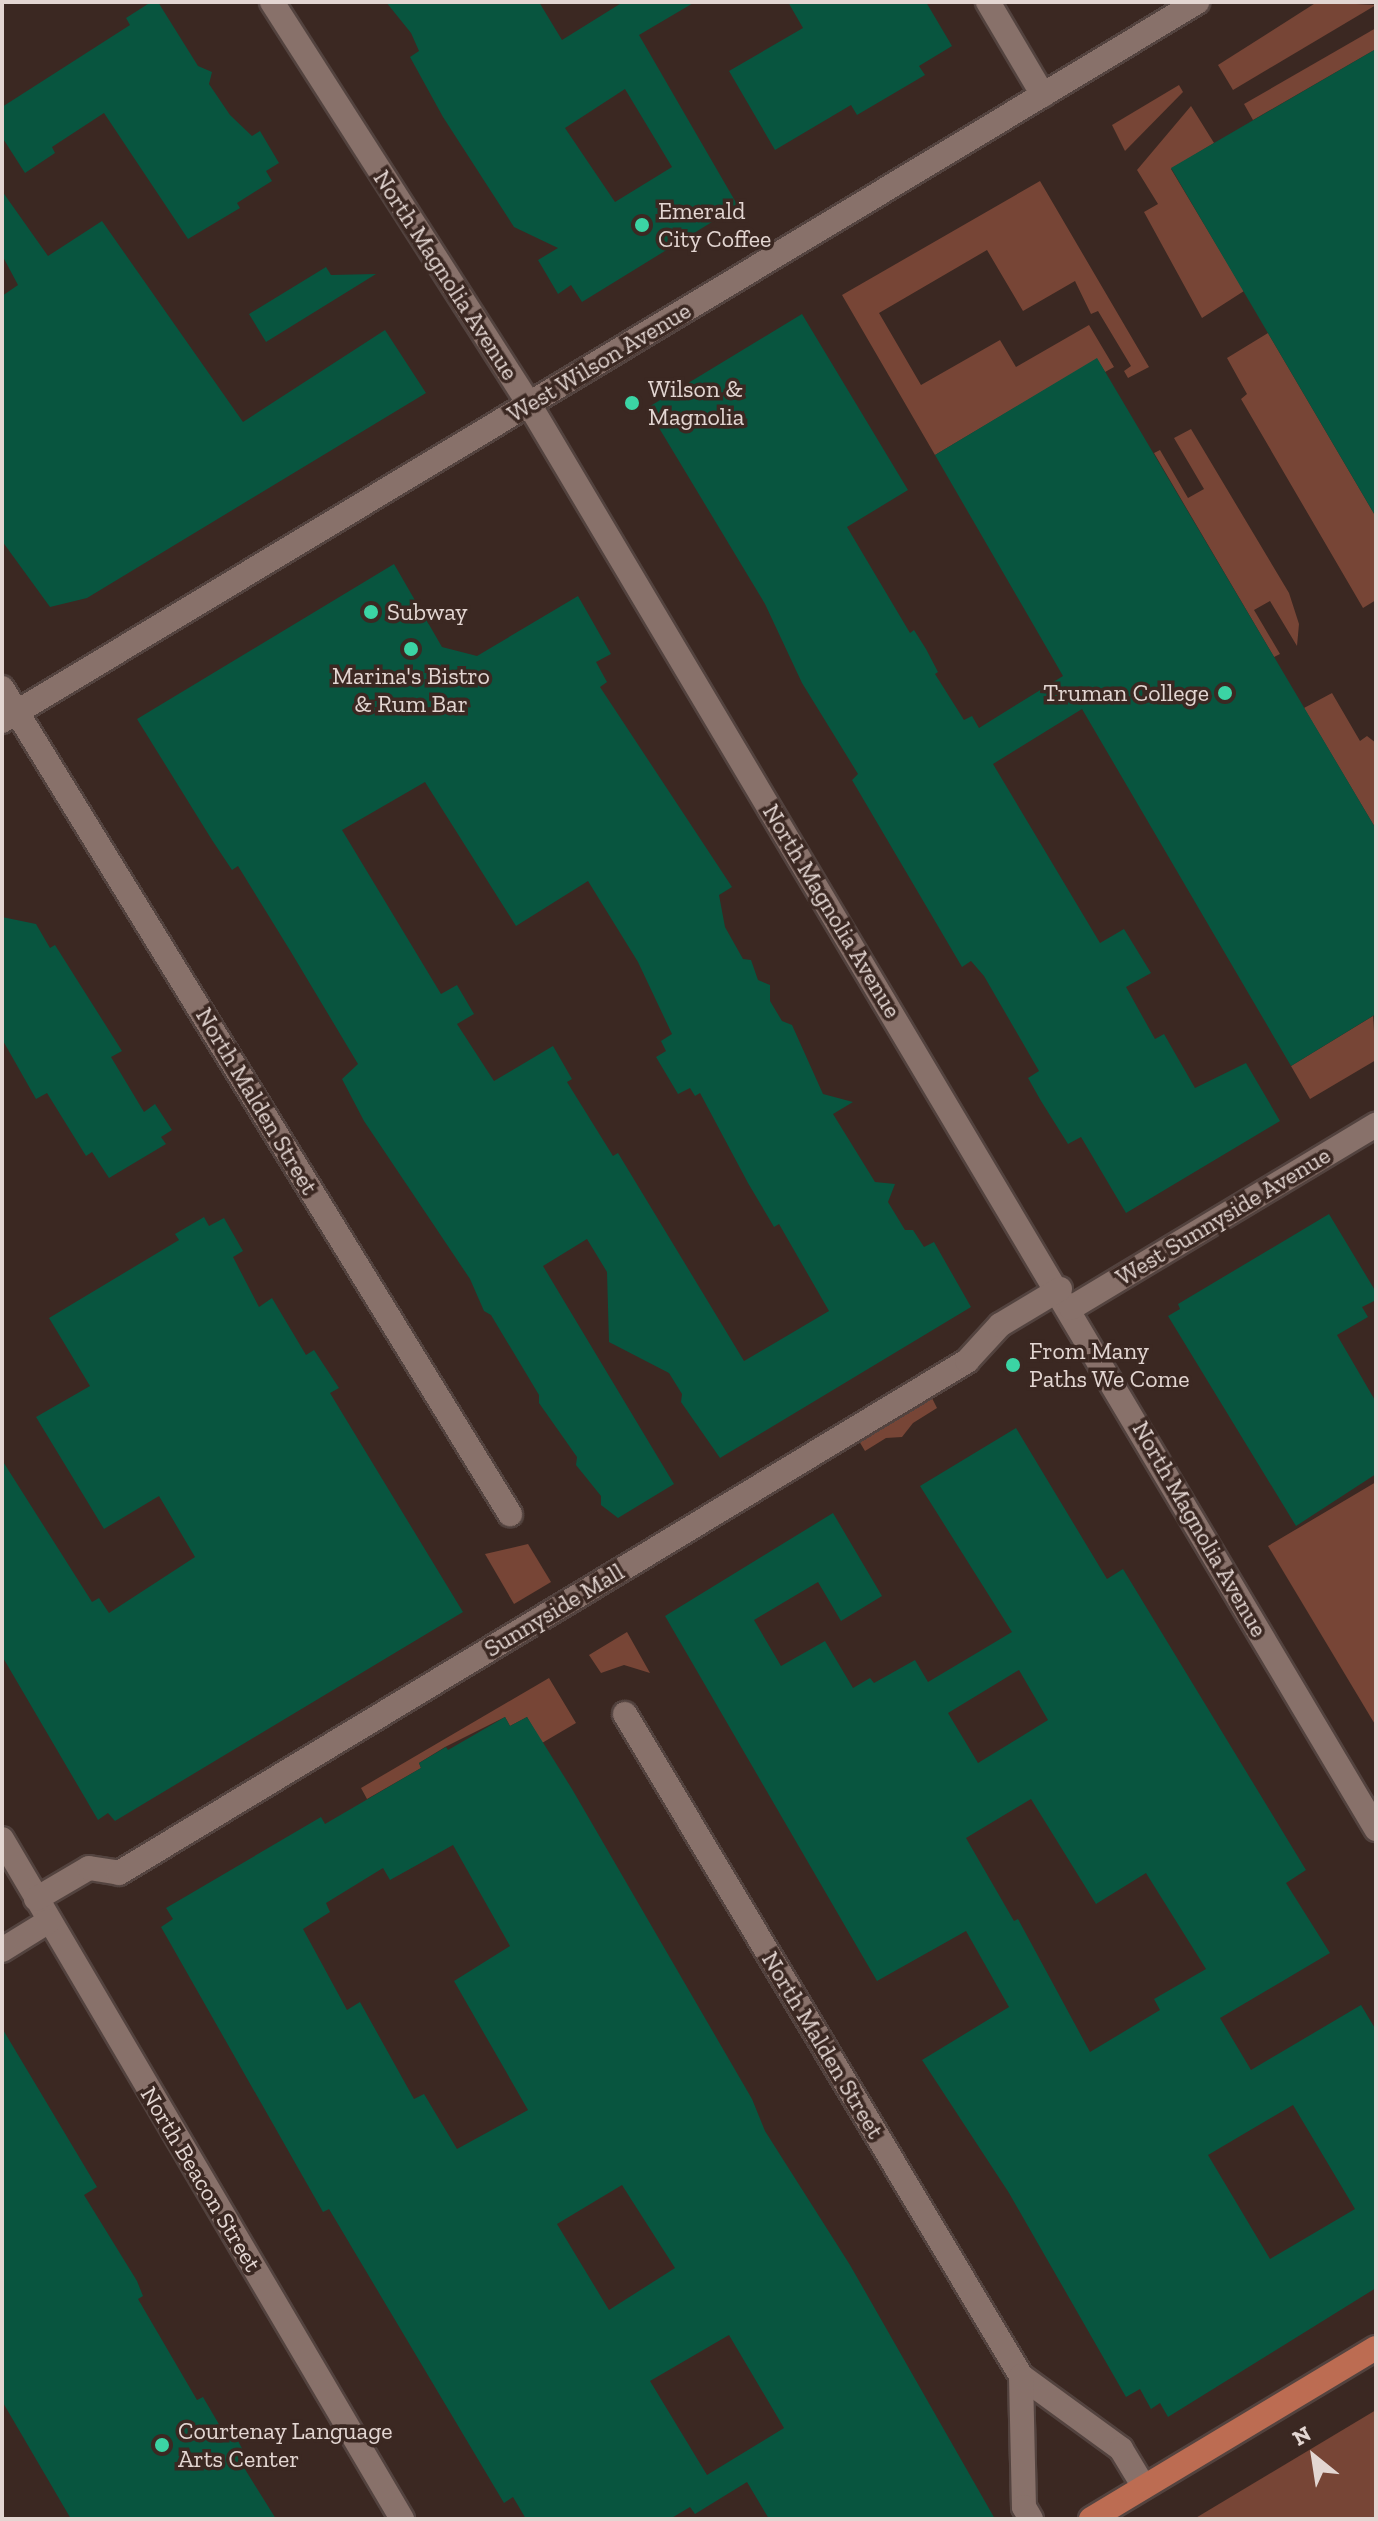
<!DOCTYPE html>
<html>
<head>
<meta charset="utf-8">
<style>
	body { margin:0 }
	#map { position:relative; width:1378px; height:2521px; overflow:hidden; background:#3b2822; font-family:"Zilla Slab",serif }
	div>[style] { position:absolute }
	.green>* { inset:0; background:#774536 }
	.building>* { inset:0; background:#08553f }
	.roads { filter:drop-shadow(2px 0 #53433f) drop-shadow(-2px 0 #53433f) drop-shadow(0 2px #53433f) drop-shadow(0 -2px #53433f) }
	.minor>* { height:24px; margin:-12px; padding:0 12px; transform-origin:12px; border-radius:12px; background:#88716a }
	.major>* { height:24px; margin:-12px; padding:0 12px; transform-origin:12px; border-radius:12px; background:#bc6c52 }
	.dots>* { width:22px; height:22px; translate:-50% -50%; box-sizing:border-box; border:4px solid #3b2822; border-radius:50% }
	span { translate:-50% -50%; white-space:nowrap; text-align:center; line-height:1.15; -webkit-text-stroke:7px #3b2822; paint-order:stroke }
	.poi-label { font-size:24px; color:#e3d6d2 }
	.left { translate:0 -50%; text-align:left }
	.right { translate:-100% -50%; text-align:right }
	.street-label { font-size:24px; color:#e3d6d2 }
	.frame { position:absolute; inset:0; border:4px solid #e3d6d2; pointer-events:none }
	.north { position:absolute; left:1274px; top:2417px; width:80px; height:80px; -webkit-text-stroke:6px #3b2822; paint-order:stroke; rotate:330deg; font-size:22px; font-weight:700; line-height:32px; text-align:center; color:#e3d6d2 }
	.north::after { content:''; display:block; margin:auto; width:28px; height:36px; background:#e3d6d2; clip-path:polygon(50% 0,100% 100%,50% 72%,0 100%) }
</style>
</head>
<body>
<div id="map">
	<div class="green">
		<div style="clip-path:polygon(1317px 2px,1376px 5px,1233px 90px,1218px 65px)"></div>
		<div style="clip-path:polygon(1376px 28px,1376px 49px,1253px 120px,1244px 104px)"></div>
		<div style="clip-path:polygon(1179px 85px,1183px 92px,1125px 151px,1112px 125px)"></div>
		<div style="clip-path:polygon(1191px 106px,1214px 143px,1171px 169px,1244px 291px,1202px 318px,1144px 212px,1158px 204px,1137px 170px)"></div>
		<div style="clip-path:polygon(1040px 181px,1149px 367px,1128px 378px,1124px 371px,1131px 366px,1098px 311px,1091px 314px,1075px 281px,1023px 311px,987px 250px,879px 313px,921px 385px,1000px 340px,1016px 367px,1089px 325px,1114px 367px,1105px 372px,1097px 359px,935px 455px,842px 295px)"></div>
		<div style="clip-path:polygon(1268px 333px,1376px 517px,1376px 600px,1363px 608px,1241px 399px,1247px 394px,1227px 358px)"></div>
		<div style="clip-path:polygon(1191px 429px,1289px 593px,1299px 624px,1297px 646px,1270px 601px,1254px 610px,1280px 654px,1274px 657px,1154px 453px,1160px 450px,1188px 498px,1204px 489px,1174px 438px)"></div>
		<div style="clip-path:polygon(1332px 693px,1360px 741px,1367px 736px,1376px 743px,1376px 829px,1304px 708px)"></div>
		<div style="clip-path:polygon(1373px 1016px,1376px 1060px,1310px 1099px,1291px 1066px)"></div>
		<div style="clip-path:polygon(932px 1398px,937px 1408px,913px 1423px,902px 1437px,886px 1438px,865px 1451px,859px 1441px)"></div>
		<div style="clip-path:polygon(1376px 1482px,1376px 1726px,1268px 1546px)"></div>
		<div style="clip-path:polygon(528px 1544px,551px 1582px,514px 1604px,485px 1554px)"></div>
		<div style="clip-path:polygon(627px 1632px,650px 1673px,624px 1665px,601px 1673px,589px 1655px)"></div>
		<div style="clip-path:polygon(549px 1678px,576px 1723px,542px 1743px,527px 1717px,510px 1726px,505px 1717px,445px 1747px,419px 1763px,421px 1768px,367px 1799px,361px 1788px)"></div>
		<div style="clip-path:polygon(1376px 2410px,1376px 2519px,1194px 2519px)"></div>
	</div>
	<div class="building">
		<div style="clip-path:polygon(151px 2px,158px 2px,198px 66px,212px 72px,209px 84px,230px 115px,252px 136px,260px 131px,279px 163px,266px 171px,272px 181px,237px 203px,240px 208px,188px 239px,104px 113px,52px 147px,55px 153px,25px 173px,2px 137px,2px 107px,130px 25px,126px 18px)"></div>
		<div style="clip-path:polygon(evenodd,386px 2px,539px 2px,562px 40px,623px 2px,695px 2px,639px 35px,738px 206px,582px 302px,571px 285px,558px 294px,538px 260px,558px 248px,514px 227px,443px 117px,410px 57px,419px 51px,411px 33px,386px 2px,625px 89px,672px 167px,615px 202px,565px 128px,625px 89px)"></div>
		<div style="clip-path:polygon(788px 2px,926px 2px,952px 46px,919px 66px,925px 75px,857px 115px,851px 105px,775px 150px,729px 71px,803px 28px)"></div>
		<div style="clip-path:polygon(1376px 49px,1376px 517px,1171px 168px)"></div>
		<div style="clip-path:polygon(2px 191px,48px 256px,102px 221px,243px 422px,385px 330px,426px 393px,87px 598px,50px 607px,2px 541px,2px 296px,18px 285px,2px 255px)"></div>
		<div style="clip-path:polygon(326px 267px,331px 275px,376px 274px,266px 342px,249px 314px)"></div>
		<div style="clip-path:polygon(802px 314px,908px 490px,847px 527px,910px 633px,914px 630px,926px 649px,938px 672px,935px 674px,964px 720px,972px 716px,979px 728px,1063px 676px,935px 455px,1097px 358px,1376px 829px,1376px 1014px,1291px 1066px,1082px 709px,993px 764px,1100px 943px,1124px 929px,1151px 973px,1126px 987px,1155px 1039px,1164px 1034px,1195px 1088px,1246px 1063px,1280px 1121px,1126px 1213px,1081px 1137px,1068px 1144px,1041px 1101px,1028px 1078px,1039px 1071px,984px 976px,971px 961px,962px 967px,852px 780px,858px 774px,802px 683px,765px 604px,647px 408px)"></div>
		<div style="clip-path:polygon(evenodd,394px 564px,442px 647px,477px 656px,578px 596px,611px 654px,596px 662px,607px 682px,600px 687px,732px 887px,719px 895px,725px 927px,743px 959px,751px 960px,758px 980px,770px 985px,770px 1001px,782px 1021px,792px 1025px,823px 1094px,853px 1102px,833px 1114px,875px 1182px,895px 1184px,888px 1202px,905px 1230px,913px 1230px,924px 1247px,934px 1242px,971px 1307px,720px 1458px,681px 1402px,682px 1394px,669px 1373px,609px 1342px,607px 1272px,587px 1239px,543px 1266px,674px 1484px,618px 1518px,601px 1505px,601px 1496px,576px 1465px,577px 1457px,539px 1403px,539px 1395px,491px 1315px,484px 1311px,470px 1279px,364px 1121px,342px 1079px,358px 1064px,291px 952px,238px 866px,232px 870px,212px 840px,137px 719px,394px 564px,425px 782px,516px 926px,588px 881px,638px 962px,672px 1034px,661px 1041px,666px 1051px,656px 1057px,678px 1094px,690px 1088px,695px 1096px,700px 1093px,748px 1183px,774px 1227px,779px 1224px,829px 1311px,744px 1361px,618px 1153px,613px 1156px,567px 1082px,572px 1079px,553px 1046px,494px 1081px,457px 1024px,474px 1014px,457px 985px,441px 994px,342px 830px,425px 782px)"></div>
		<div style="clip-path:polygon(2px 917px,36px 924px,50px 948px,55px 945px,122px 1051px,111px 1057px,144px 1112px,155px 1104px,172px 1130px,161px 1137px,166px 1144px,109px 1178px,92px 1152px,86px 1156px,47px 1093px,36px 1099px,2px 1039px)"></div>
		<div style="clip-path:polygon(1329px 1214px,1376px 1292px,1376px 1300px,1362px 1307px,1368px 1317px,1337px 1335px,1376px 1402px,1376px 1474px,1296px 1526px,1168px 1316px,1180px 1309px,1178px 1304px)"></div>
		<div style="clip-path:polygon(204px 1217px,209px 1226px,224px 1218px,243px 1251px,233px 1257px,259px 1307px,272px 1298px,306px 1355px,314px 1350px,339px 1388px,330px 1393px,463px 1612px,115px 1821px,108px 1813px,98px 1820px,2px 1656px,2px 1460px,92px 1602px,99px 1598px,109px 1613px,195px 1557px,159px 1496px,104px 1529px,36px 1417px,90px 1386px,49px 1318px,179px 1240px,175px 1234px)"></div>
		<div style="clip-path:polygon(evenodd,1016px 1428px,1107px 1579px,1123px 1569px,1306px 1870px,1286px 1883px,1330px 1953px,1220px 2018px,1251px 2070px,1361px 2005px,1376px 2030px,1376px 2288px,1168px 2417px,1160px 2403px,1151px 2409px,1140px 2389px,1126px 2397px,1009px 2193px,922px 2060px,1009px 2007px,966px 1931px,877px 1981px,665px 1616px,833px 1513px,882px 1596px,841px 1621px,818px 1582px,754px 1620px,781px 1666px,825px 1641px,853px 1688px,870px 1678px,874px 1683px,915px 1660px,928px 1682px,1012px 1632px,920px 1486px,1016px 1428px,1019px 1670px,1048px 1720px,978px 1763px,948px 1713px,1019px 1670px,1016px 1428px,1031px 1799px,1096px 1904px,1146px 1873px,1206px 1969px,1154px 1999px,1160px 2010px,1090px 2052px,1018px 1919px,1014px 1921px,966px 1838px,1031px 1799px,1016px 1428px,1293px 2105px,1355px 2209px,1270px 2259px,1208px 2155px,1293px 2105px)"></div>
		<div style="clip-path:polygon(evenodd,505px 1717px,510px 1726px,527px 1717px,572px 1789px,752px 2099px,765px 2131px,850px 2265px,995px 2519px,769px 2519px,747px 2482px,695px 2514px,690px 2507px,670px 2519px,526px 2519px,513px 2497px,504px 2503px,329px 2209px,323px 2212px,161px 1927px,173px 1919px,166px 1908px,321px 1817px,325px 1824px,421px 1768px,419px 1763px,446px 1747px,448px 1750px,505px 1717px,453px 1845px,510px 1946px,454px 1981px,528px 2110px,457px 2149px,424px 2094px,414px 2099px,360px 2002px,347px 2010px,303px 1929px,330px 1912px,326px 1903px,383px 1868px,390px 1880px,453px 1845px,505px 1717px,622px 2185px,675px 2268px,609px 2310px,557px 2224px,622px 2185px,505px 1717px,729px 2335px,784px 2428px,707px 2475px,650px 2381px,729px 2335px)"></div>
		<div style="clip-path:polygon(2px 2028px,97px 2187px,84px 2195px,137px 2281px,143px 2296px,138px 2299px,197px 2400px,203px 2397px,227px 2438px,237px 2439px,247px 2458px,243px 2466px,276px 2519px,71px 2519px,2px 2401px)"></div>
	</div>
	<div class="roads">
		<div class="minor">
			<div style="left:272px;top:2px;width:477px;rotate:57.4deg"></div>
			<div style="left:529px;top:404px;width:1658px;rotate:59.27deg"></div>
			<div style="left:988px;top:2px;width:108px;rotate:59.4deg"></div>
			<div style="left:2px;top:688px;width:970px;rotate:58.41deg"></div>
			<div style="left:2px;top:721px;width:1395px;rotate:-31.03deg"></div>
			<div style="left:1071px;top:1308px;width:356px;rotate:-31deg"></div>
			<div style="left:625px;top:1714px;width:771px;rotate:59.11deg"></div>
			<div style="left:1021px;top:2376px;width:124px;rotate:36.1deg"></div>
			<div style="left:1121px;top:2449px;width:44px;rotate:58.8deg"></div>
			<div style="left:2px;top:1839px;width:789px;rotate:59.53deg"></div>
			<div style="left:36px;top:1899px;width:61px;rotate:-30.3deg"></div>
			<div style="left:89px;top:1868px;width:30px;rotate:9deg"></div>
			<div style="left:119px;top:1873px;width:991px;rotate:-31.12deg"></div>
			<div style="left:967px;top:1361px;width:49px;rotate:-47.5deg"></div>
			<div style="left:1000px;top:1325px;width:70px;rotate:-31deg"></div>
			<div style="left:2px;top:1950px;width:55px;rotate:-31.7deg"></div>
			<div style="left:1021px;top:2376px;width:131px;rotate:88.7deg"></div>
			<div style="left:1024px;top:2507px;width:14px;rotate:60deg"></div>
		</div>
		<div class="major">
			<div style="left:1091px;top:2519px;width:332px;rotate:-31deg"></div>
		</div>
	</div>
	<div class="dots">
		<div style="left:642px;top:225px;background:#3bd4a4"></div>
		<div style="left:632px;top:403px;background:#3bd4a4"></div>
		<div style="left:371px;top:612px;background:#3bd4a4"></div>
		<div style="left:411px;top:649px;background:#3bd4a4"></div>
		<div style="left:1225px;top:693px;background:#3bd4a4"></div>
		<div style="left:1013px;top:1365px;background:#3bd4a4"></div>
		<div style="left:162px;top:2445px;background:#3bd4a4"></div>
	</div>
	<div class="poi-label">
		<span class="left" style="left:658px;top:225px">Emerald<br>City Coffee</span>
		<span class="left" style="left:648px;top:403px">Wilson &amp;<br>Magnolia</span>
		<span class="left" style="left:387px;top:612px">Subway</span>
		<span style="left:411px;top:690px">Marina's Bistro<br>&amp; Rum Bar</span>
		<span class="right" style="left:1209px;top:693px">Truman College</span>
		<span class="left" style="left:1029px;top:1365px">From Many<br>Paths We Come</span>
		<span class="left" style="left:178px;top:2445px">Courtenay Language<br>Arts Center</span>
	</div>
	<div class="street-label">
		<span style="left:446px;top:275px;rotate:57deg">North Magnolia Avenue</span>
		<span style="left:599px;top:362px;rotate:-31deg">West Wilson Avenue</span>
		<span style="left:832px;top:911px;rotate:59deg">North Magnolia Avenue</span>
		<span style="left:257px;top:1101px;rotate:59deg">North Malden Street</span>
		<span style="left:1223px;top:1216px;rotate:-31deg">West Sunnyside Avenue</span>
		<span style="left:1200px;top:1529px;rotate:60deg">North Magnolia Avenue</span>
		<span style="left:554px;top:1610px;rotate:-31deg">Sunnyside Mall</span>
		<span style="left:823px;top:2045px;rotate:59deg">North Malden Street</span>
		<span style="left:201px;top:2179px;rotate:59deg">North Beacon Street</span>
	</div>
	<div class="frame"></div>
	<div class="north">N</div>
</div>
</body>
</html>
